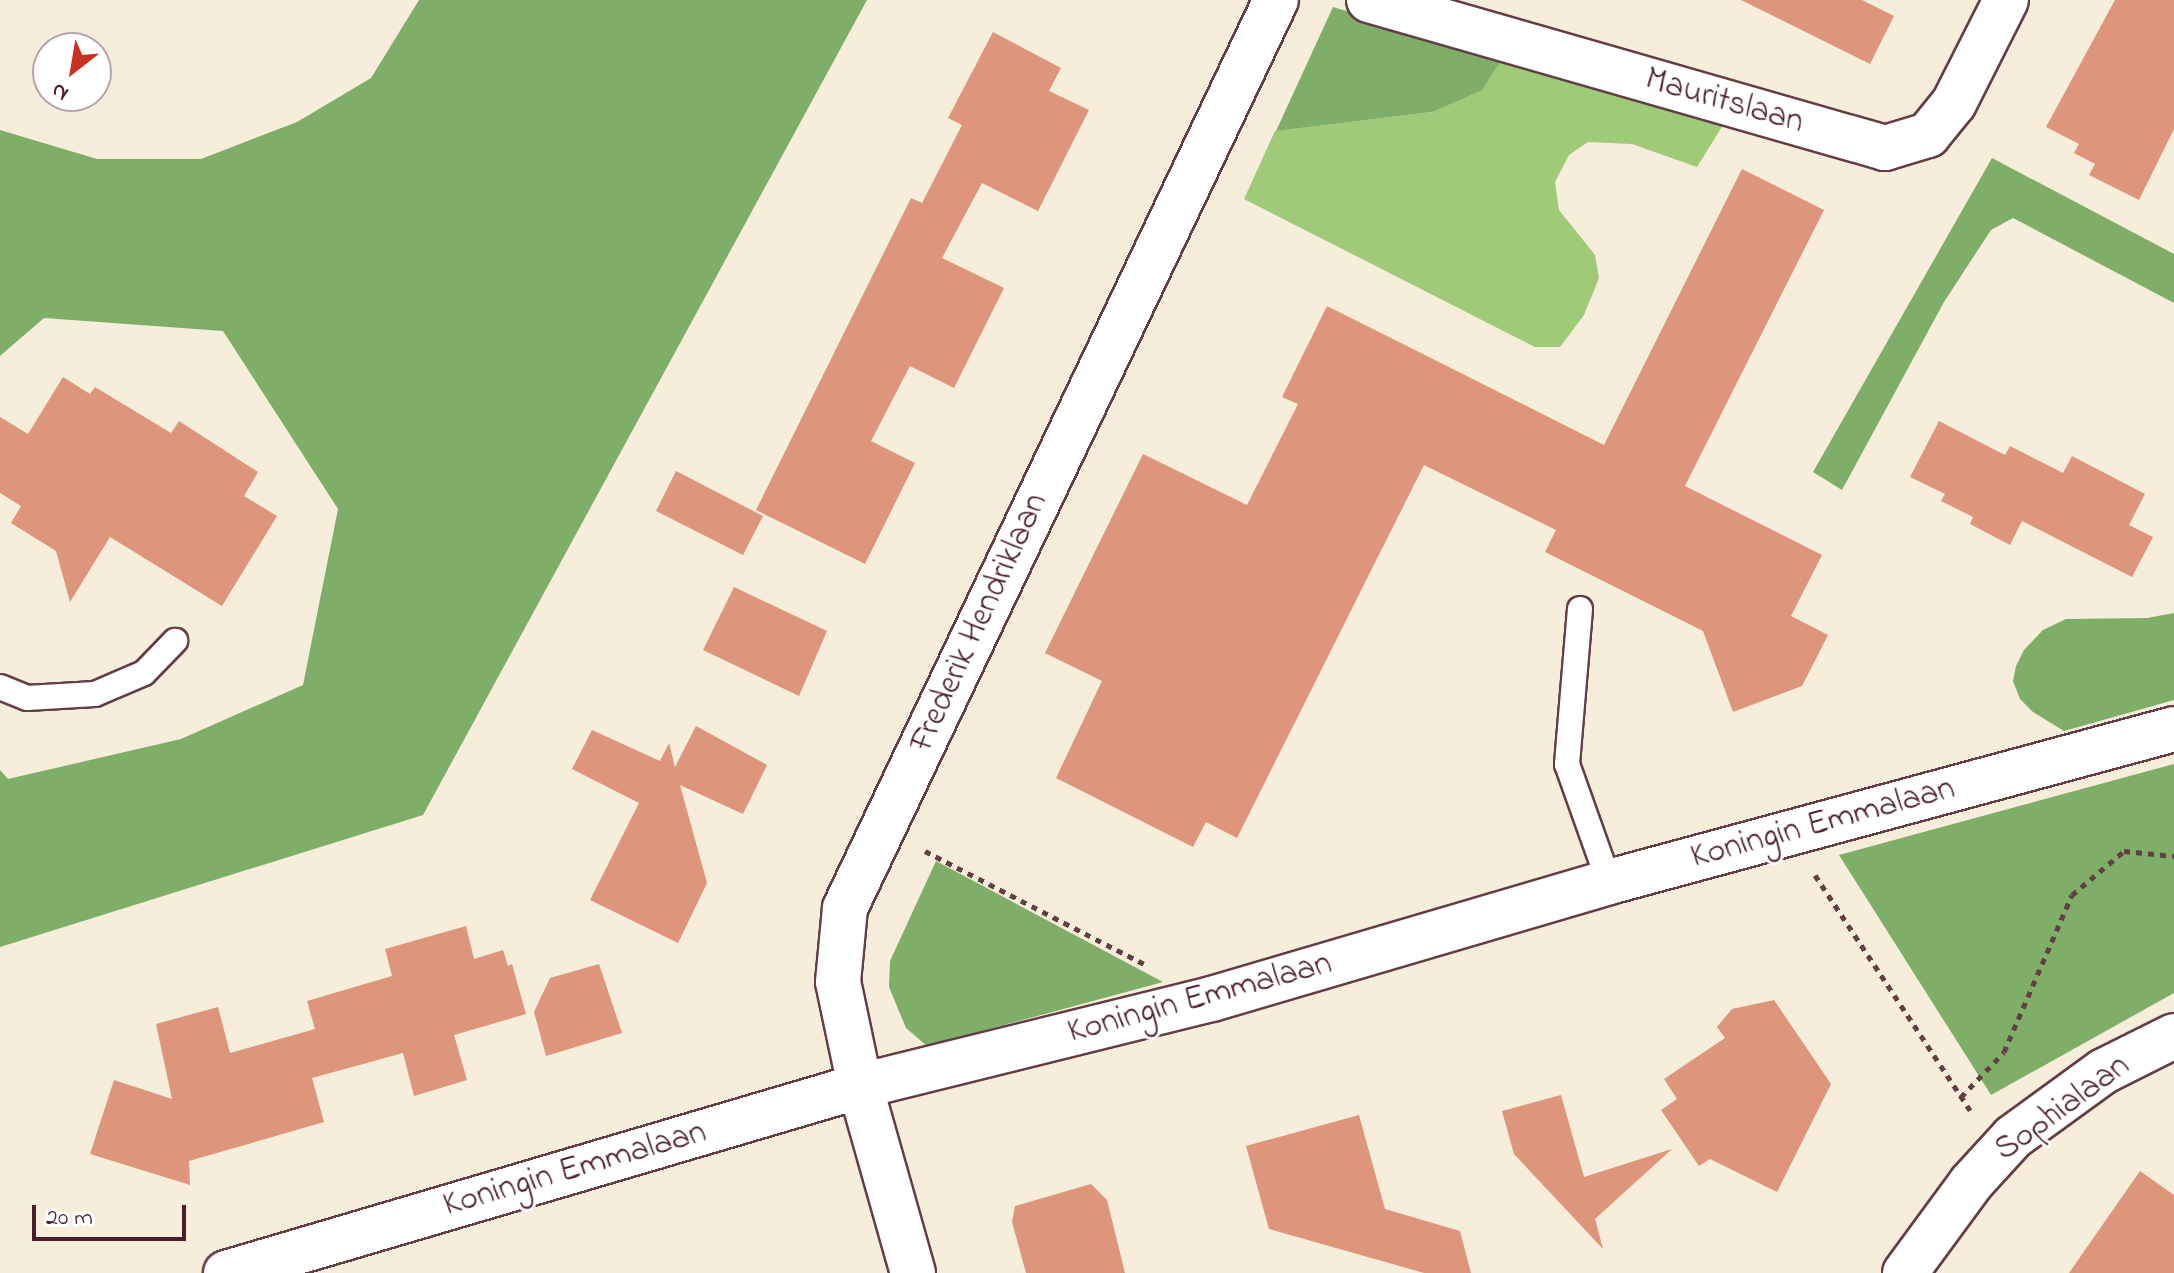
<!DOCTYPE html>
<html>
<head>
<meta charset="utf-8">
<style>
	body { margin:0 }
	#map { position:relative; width:2174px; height:1273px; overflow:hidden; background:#f6edda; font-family:"Indie Flower",sans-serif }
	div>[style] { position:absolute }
	.green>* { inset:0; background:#9fca77 }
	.forest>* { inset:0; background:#7fae68 }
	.building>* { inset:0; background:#dd967b }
	.path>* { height:5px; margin-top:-2.5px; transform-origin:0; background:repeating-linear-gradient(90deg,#643e45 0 6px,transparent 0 12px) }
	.roads { filter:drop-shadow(2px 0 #643e45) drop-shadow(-2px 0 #643e45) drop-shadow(0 2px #643e45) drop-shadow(0 -2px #643e45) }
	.service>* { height:24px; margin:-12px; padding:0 12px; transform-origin:12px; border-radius:12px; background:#fff }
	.minor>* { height:44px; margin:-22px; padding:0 22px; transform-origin:22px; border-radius:22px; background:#fff }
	span { translate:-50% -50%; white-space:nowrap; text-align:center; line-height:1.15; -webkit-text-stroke:6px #fff; paint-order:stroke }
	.street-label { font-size:34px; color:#4a1f2b }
	.north { position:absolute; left:32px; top:32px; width:80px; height:80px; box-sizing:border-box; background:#fff; border:2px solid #b7a5aa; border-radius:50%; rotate:211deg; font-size:22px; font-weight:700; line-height:32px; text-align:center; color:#4a1f2b }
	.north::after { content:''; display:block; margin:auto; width:28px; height:36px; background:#c8321e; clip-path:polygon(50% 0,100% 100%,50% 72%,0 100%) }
	.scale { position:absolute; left:32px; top:1205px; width:154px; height:36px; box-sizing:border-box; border:4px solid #4a1f2b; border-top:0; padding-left:10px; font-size:24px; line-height:28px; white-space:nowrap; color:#4a1f2b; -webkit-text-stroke:6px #fff; paint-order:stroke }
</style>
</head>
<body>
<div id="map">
	<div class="green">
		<div style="clip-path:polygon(1503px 57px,1723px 125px,1697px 167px,1632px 144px,1588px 142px,1569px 155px,1555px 182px,1559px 210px,1595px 255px,1599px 278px,1584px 315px,1560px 347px,1535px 347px,1244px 199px,1275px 131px,1432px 112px)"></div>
	</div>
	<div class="forest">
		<div style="clip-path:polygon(419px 0,867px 0,423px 815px,0 947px,0 770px,8px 779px,181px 739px,303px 685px,338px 509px,223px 331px,44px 318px,0 356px,0 130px,97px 159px,201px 159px,297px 122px,371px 78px)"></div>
		<div style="clip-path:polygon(1333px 7px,1503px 57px,1482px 90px,1432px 112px,1276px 131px)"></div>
		<div style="clip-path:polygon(1992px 158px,2174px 254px,2174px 303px,2013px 218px,1991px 230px,1944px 302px,1842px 490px,1813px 472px)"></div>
		<div style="clip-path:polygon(2174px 613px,2174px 700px,2064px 731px,2033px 712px,2020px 699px,2013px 681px,2016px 666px,2024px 650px,2043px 630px,2066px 619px,2147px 618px)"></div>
		<div style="clip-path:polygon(2174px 764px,2174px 993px,1991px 1095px,1839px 855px)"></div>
		<div style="clip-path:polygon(936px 861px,1163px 982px,927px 1046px,906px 1028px,889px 987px,890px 961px)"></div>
	</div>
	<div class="building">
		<div style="clip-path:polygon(1741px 0,1862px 0,1894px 16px,1870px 64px)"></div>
		<div style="clip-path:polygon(2115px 0,2174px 0,2174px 129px,2139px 200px,2089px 175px,2095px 164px,2074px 153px,2079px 144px,2046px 127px)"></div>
		<div style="clip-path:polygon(993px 32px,1061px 68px,1049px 91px,1089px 110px,1038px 211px,982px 183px,942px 258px,1004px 288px,954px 388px,910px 366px,871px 441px,915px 463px,865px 564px,756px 510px,911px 198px,922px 203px,962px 125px,948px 118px)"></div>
		<div style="clip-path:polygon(1742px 169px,1824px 210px,1685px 486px,1822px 555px,1791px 616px,1828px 635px,1802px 686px,1733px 712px,1703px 631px,1545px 552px,1556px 530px,1424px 465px,1237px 838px,1206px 822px,1193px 847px,1056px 778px,1102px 681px,1045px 653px,1143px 454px,1247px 505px,1298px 404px,1282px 397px,1327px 306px,1604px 445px)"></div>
		<div style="clip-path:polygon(63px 377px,90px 394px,95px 387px,171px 433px,179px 421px,258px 472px,244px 496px,277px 516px,222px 606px,110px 537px,70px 602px,56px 551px,11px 523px,21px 506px,0 493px,0 417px,28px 434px)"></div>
		<div style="clip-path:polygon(1939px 421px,2005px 455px,2010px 446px,2063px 473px,2072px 456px,2145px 494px,2129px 525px,2153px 537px,2132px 577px,2022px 521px,2010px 545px,1970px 524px,1973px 517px,1941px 501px,1945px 494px,1910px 477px)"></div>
		<div style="clip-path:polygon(676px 471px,763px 516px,743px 555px,656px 511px)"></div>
		<div style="clip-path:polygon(734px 587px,827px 631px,799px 696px,703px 650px)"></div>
		<div style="clip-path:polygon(696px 726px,767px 765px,743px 814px,680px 785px,707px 883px,678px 943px,590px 900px,639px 803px,572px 769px,592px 730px,660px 761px,669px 743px,675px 767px)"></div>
		<div style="clip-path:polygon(466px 926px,474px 959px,503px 950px,508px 966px,512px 964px,526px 1014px,454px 1035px,467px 1080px,414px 1096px,403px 1053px,312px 1078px,324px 1122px,189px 1161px,190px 1185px,90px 1154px,114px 1080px,172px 1099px,156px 1024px,218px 1007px,230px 1053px,315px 1029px,307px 1001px,392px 976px,385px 949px)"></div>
		<div style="clip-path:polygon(599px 964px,622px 1033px,546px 1056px,534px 1012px,550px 978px)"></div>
		<div style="clip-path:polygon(1774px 1000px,1831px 1084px,1777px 1192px,1710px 1159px,1699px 1166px,1661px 1110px,1677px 1099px,1664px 1079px,1725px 1038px,1717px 1027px,1732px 1009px)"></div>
		<div style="clip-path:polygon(1561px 1095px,1584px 1177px,1672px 1149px,1595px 1219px,1603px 1249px,1514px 1154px,1502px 1111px)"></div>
		<div style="clip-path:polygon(1359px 1115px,1385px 1209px,1460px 1231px,1471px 1273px,1424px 1273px,1269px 1229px,1246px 1146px)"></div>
		<div style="clip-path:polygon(2140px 1171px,2174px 1195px,2174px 1273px,2069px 1273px)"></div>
		<div style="clip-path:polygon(1091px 1184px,1107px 1200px,1125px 1273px,1026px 1273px,1012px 1222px,1015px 1206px)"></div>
	</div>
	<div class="path">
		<div style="left:925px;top:851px;width:246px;rotate:27.3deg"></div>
		<div style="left:1815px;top:875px;width:282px;rotate:56.6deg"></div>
		<div style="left:1961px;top:1097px;width:62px;rotate:-46.3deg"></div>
		<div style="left:2004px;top:1052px;width:171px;rotate:-66.6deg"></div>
		<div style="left:2072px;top:895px;width:68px;rotate:-40.2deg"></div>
		<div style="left:2124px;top:851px;width:50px;rotate:5.7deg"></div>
	</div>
	<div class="roads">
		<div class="service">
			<div style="left:1580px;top:609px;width:156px;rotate:94.8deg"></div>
			<div style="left:1567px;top:764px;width:125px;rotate:70.4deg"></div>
			<div style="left:0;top:687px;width:29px;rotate:22deg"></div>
			<div style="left:27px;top:698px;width:68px;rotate:-3.4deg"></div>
			<div style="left:95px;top:694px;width:53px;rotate:-23.2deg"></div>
			<div style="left:144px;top:673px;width:45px;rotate:-45.9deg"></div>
		</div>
		<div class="minor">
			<div style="left:1369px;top:0;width:537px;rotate:16deg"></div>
			<div style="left:1885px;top:148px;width:45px;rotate:-16.8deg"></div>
			<div style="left:1928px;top:135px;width:41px;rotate:-50.9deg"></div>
			<div style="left:1954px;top:103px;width:115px;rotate:-63.2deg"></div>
			<div style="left:226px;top:1273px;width:661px;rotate:-16.43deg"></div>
			<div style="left:860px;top:1086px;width:363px;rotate:-13.9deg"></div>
			<div style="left:1212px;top:999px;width:414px;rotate:-16.4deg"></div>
			<div style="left:1609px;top:882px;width:585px;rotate:-15.15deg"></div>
			<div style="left:913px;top:1273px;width:194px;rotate:-105.8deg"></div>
			<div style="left:860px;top:1086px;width:106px;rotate:-101.9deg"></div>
			<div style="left:838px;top:982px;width:74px;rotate:-84.6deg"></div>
			<div style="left:845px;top:908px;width:1005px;rotate:-64.61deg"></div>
			<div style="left:1905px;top:1273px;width:112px;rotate:-53.7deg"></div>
			<div style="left:1971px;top:1183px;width:62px;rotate:-47.6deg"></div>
			<div style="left:2013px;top:1137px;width:112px;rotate:-36deg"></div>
			<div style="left:2104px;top:1071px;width:78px;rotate:-26.6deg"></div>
		</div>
	</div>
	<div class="street-label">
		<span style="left:1724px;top:102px;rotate:16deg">Mauritslaan</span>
		<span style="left:980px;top:623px;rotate:-65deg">Frederik Hendriklaan</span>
		<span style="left:1823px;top:824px;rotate:-15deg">Koningin Emmalaan</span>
		<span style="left:1200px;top:999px;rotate:-15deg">Koningin Emmalaan</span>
		<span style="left:2063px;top:1109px;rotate:-36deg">Sophialaan</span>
		<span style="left:575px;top:1170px;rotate:-16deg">Koningin Emmalaan</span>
	</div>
	<div class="north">N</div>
	<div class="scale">20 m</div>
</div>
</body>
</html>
